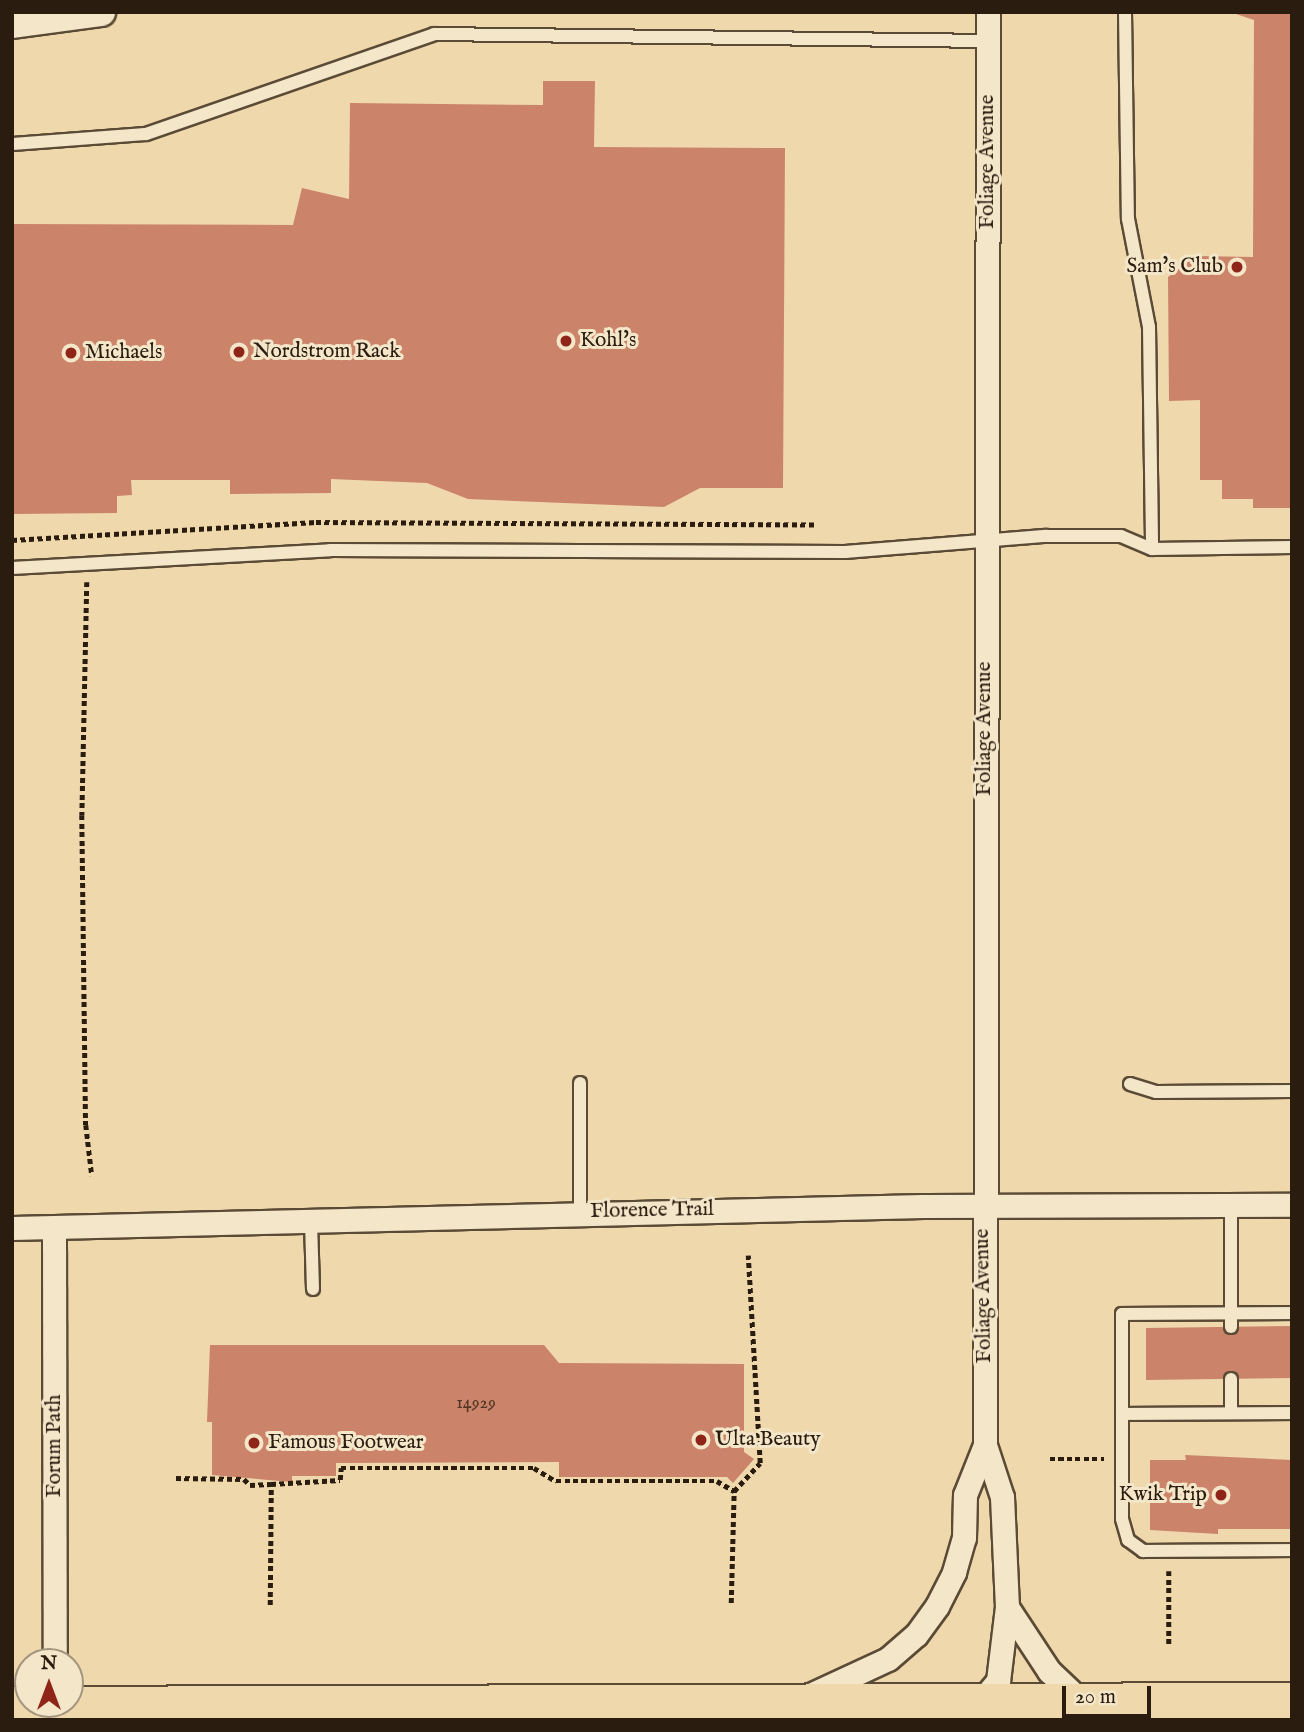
<!DOCTYPE html>
<html>
<head>
<meta charset="utf-8">
<style>
	body { margin:0 }
	#map { position:relative; width:1304px; height:1732px; overflow:hidden; background:#eed8ac; font-family:"IM FELL English",serif }
	div>[style] { position:absolute }
	.building>* { inset:0; background:#cb836a }
	.path>* { height:4.5px; margin-top:-2.25px; transform-origin:0; background:repeating-linear-gradient(90deg,#2a1c0f 0 5px,transparent 0 8.5px) }
	.roads { filter:drop-shadow(2px 0 #5b4b36) drop-shadow(-2px 0 #5b4b36) drop-shadow(0 2px #5b4b36) drop-shadow(0 -2px #5b4b36) }
	.service>* { height:12px; margin:-6px; padding:0 6px; transform-origin:6px; border-radius:6px; background:#f4e6c9 }
	.minor>* { height:23px; margin:-11.5px; padding:0 11.5px; transform-origin:11.5px; border-radius:11.5px; background:#f4e6c9 }
	.tertiary>* { height:28px; margin:-14px; padding:0 14px; transform-origin:14px; border-radius:14px; background:#f4e6c9 }
	.trunk>* { height:38px; margin:-19px; padding:0 19px; transform-origin:19px; border-radius:19px; background:#eed8ac }
	.dots>* { width:19px; height:19px; translate:-50% -50%; box-sizing:border-box; border:4px solid #f4e6c9; border-radius:50% }
	span { translate:-50% -50%; white-space:nowrap; text-align:center; line-height:1.15; -webkit-text-stroke:6px #f4e6c9; paint-order:stroke }
	.number-label { font-size:18px; color:#523626 }
	.number-label span { -webkit-text-stroke-width:0 }
	.street-label { font-size:21px; color:#2a1c0f }
	.poi-label { font-size:21px; color:#2a1c0f }
	.right { translate:-100% -50%; text-align:right }
	.left { translate:0 -50%; text-align:left }
	.frame { position:absolute; inset:0; border:14px solid #2a1c0f; pointer-events:none }
	.north { position:absolute; left:14px; top:1648px; width:70px; height:70px; box-sizing:border-box; background:#f4e6c9; border:2px solid #a3957f; border-radius:50%; rotate:0deg; font-size:19px; font-weight:700; line-height:28px; text-align:center; color:#2a1c0f }
	.north::after { content:''; display:block; margin:auto; width:24px; height:32px; background:#8f2418; clip-path:polygon(50% 0,100% 100%,50% 72%,0 100%) }
	.scale { position:absolute; left:1062px; top:1686px; width:89px; height:32px; box-sizing:border-box; border:4px solid #2a1c0f; border-top:0; padding-left:9px; font-size:21px; line-height:24px; white-space:nowrap; color:#2a1c0f; -webkit-text-stroke:5px #f4e6c9; paint-order:stroke }
</style>
</head>
<body>
<div id="map">
	<div class="building">
		<div style="clip-path:polygon(1230px 12px,1292px 12px,1292px 508px,1253px 508px,1253px 499px,1222px 499px,1222px 480px,1200px 480px,1200px 400px,1169px 401px,1168px 277px,1196px 256px,1253px 257px,1254px 20px)"></div>
		<div style="clip-path:polygon(543px 81px,595px 81px,594px 147px,785px 148px,783px 488px,700px 488px,664px 507px,468px 499px,427px 483px,331px 479px,331px 493px,230px 494px,230px 480px,131px 480px,132px 495px,117px 496px,117px 513px,12px 514px,12px 224px,293px 225px,302px 188px,349px 199px,350px 103px,543px 105px)"></div>
		<div style="clip-path:polygon(1292px 1326px,1292px 1378px,1146px 1380px,1146px 1328px)"></div>
		<div style="clip-path:polygon(210px 1345px,544px 1345px,559px 1363px,744px 1364px,744px 1452px,754px 1459px,733px 1483px,727px 1477px,559px 1477px,559px 1462px,336px 1463px,336px 1476px,292px 1476px,292px 1482px,212px 1475px,212px 1422px,207px 1422px)"></div>
		<div style="clip-path:polygon(1185px 1455px,1292px 1460px,1292px 1529px,1218px 1529px,1218px 1534px,1150px 1530px,1150px 1460px,1186px 1460px)"></div>
	</div>
	<div class="path">
		<div style="left:12px;top:540px;width:305px;rotate:-3.4deg"></div>
		<div style="left:316px;top:522px;width:498px;rotate:0.3deg"></div>
		<div style="left:87px;top:582px;width:233px;rotate:91.2deg"></div>
		<div style="left:82px;top:815px;width:310px;rotate:89.3deg"></div>
		<div style="left:86px;top:1125px;width:51px;rotate:83.3deg"></div>
		<div style="left:1050px;top:1459px;width:54px"></div>
		<div style="left:176px;top:1478px;width:68px;rotate:0.8deg"></div>
		<div style="left:244px;top:1479px;width:8px;rotate:45deg"></div>
		<div style="left:250px;top:1485px;width:21px;rotate:-3deg"></div>
		<div style="left:1169px;top:1571px;width:73px;rotate:90deg"></div>
		<div style="left:731px;top:1603px;width:112px;rotate:-88.5deg"></div>
		<div style="left:270px;top:1605px;width:121px;rotate:-89.5deg"></div>
		<div style="left:271px;top:1484px;width:69px;rotate:-3.3deg"></div>
		<div style="left:340px;top:1480px;width:12px;rotate:-85deg"></div>
		<div style="left:341px;top:1468px;width:193px"></div>
		<div style="left:534px;top:1468px;width:26px;rotate:31deg"></div>
		<div style="left:556px;top:1481px;width:161px"></div>
		<div style="left:717px;top:1481px;width:20px;rotate:30deg"></div>
		<div style="left:734px;top:1491px;width:38px;rotate:-47deg"></div>
		<div style="left:760px;top:1463px;width:208px;rotate:-93.3deg"></div>
	</div>
	<div class="roads">
		<div class="service">
			<div style="left:1125px;top:12px;width:207px;rotate:89.2deg"></div>
			<div style="left:1128px;top:219px;width:110px;rotate:79deg"></div>
			<div style="left:1149px;top:327px;width:222px;rotate:89.2deg"></div>
			<div style="left:12px;top:144px;width:134px;rotate:-4.3deg"></div>
			<div style="left:146px;top:134px;width:305px;rotate:-19.1deg"></div>
			<div style="left:434px;top:34px;width:554px;rotate:0.72deg"></div>
			<div style="left:12px;top:568px;width:319px;rotate:-3.2deg"></div>
			<div style="left:330px;top:550px;width:515px;rotate:0.22deg"></div>
			<div style="left:845px;top:552px;width:202px;rotate:-4.6deg"></div>
			<div style="left:1046px;top:536px;width:75px"></div>
			<div style="left:1121px;top:536px;width:34px;rotate:23deg"></div>
			<div style="left:1152px;top:549px;width:140px;rotate:-0.8deg"></div>
			<div style="left:1130px;top:1084px;width:27px;rotate:17deg"></div>
			<div style="left:1156px;top:1092px;width:136px;rotate:-0.4deg"></div>
			<div style="left:580px;top:1213px;width:130px;rotate:-90deg"></div>
			<div style="left:311px;top:1222px;width:67px;rotate:88.3deg"></div>
			<div style="left:1292px;top:1313px;width:170px;rotate:179.7deg"></div>
			<div style="left:1122px;top:1314px;width:205px;rotate:90deg"></div>
			<div style="left:1122px;top:1519px;width:22px;rotate:74deg"></div>
			<div style="left:1128px;top:1540px;width:19px;rotate:36deg"></div>
			<div style="left:1143px;top:1551px;width:149px;rotate:-0.4deg"></div>
			<div style="left:1231px;top:1327px;width:122px;rotate:-90deg"></div>
			<div style="left:1231px;top:1379px;width:34px;rotate:90deg"></div>
			<div style="left:1122px;top:1414px;width:170px;rotate:-0.3deg"></div>
		</div>
		<div class="minor">
			<div style="left:12px;top:1228px;width:911px;rotate:-1.38deg"></div>
			<div style="left:923px;top:1206px;width:369px;rotate:-0.2deg"></div>
			<div style="left:54px;top:1230px;width:432px;rotate:89.9deg"></div>
			<div style="left:1007px;top:1607px;width:77px;rotate:56.7deg"></div>
			<div style="left:1049px;top:1671px;width:45px;rotate:43.2deg"></div>
			<div style="left:806px;top:1697px;width:90px;rotate:-24.9deg"></div>
			<div style="left:888px;top:1659px;width:37px;rotate:-41deg"></div>
			<div style="left:916px;top:1635px;width:36px;rotate:-54deg"></div>
			<div style="left:937px;top:1606px;width:38px;rotate:-63deg"></div>
			<div style="left:954px;top:1572px;width:35px;rotate:-74deg"></div>
			<div style="left:964px;top:1538px;width:43px;rotate:-88.7deg"></div>
			<div style="left:965px;top:1495px;width:54px;rotate:-68.2deg"></div>
			<div style="left:977px;top:1706px;width:33px;rotate:-50deg"></div>
			<div style="left:998px;top:1681px;width:75px;rotate:-83.1deg"></div>
			<div style="left:1007px;top:1607px;width:110px;rotate:-92.6deg"></div>
			<div style="left:1002px;top:1497px;width:55px;rotate:-108.1deg"></div>
			<div style="left:985px;top:1445px;width:1433px;rotate:-89.88deg"></div>
		</div>
		<div class="tertiary">
			<div style="left:12px;top:24px;width:90px;rotate:-7.7deg"></div>
		</div>
		<div class="trunk">
			<div style="left:12px;top:1706px;width:1280px;rotate:-0.18deg"></div>
		</div>
	</div>
	<div class="dots">
		<div style="left:1237px;top:267px;background:#8f2418"></div>
		<div style="left:566px;top:341px;background:#8f2418"></div>
		<div style="left:239px;top:352px;background:#8f2418"></div>
		<div style="left:71px;top:353px;background:#8f2418"></div>
		<div style="left:701px;top:1440px;background:#8f2418"></div>
		<div style="left:254px;top:1443px;background:#8f2418"></div>
		<div style="left:1221px;top:1495px;background:#8f2418"></div>
	</div>
	<div class="number-label">
		<span style="left:476px;top:1404px">14929</span>
	</div>
	<div class="street-label">
		<span style="left:988px;top:162px;rotate:-90deg">Foliage Avenue</span>
		<span style="left:985px;top:729px;rotate:-90deg">Foliage Avenue</span>
		<span style="left:652px;top:1211px;rotate:-1deg">Florence Trail</span>
		<span style="left:984px;top:1296px;rotate:-91deg">Foliage Avenue</span>
		<span style="left:55px;top:1446px;rotate:-90deg">Forum Path</span>
	</div>
	<div class="poi-label">
		<span class="right" style="left:1223px;top:267px">Sam's Club</span>
		<span class="left" style="left:580px;top:341px">Kohl's</span>
		<span class="left" style="left:253px;top:352px">Nordstrom Rack</span>
		<span class="left" style="left:85px;top:353px">Michaels</span>
		<span class="left" style="left:715px;top:1440px">Ulta Beauty</span>
		<span class="left" style="left:268px;top:1443px">Famous Footwear</span>
		<span class="right" style="left:1207px;top:1495px">Kwik Trip</span>
	</div>
	<div class="frame"></div>
	<div class="north">N</div>
	<div class="scale">20 m</div>
</div>
</body>
</html>
